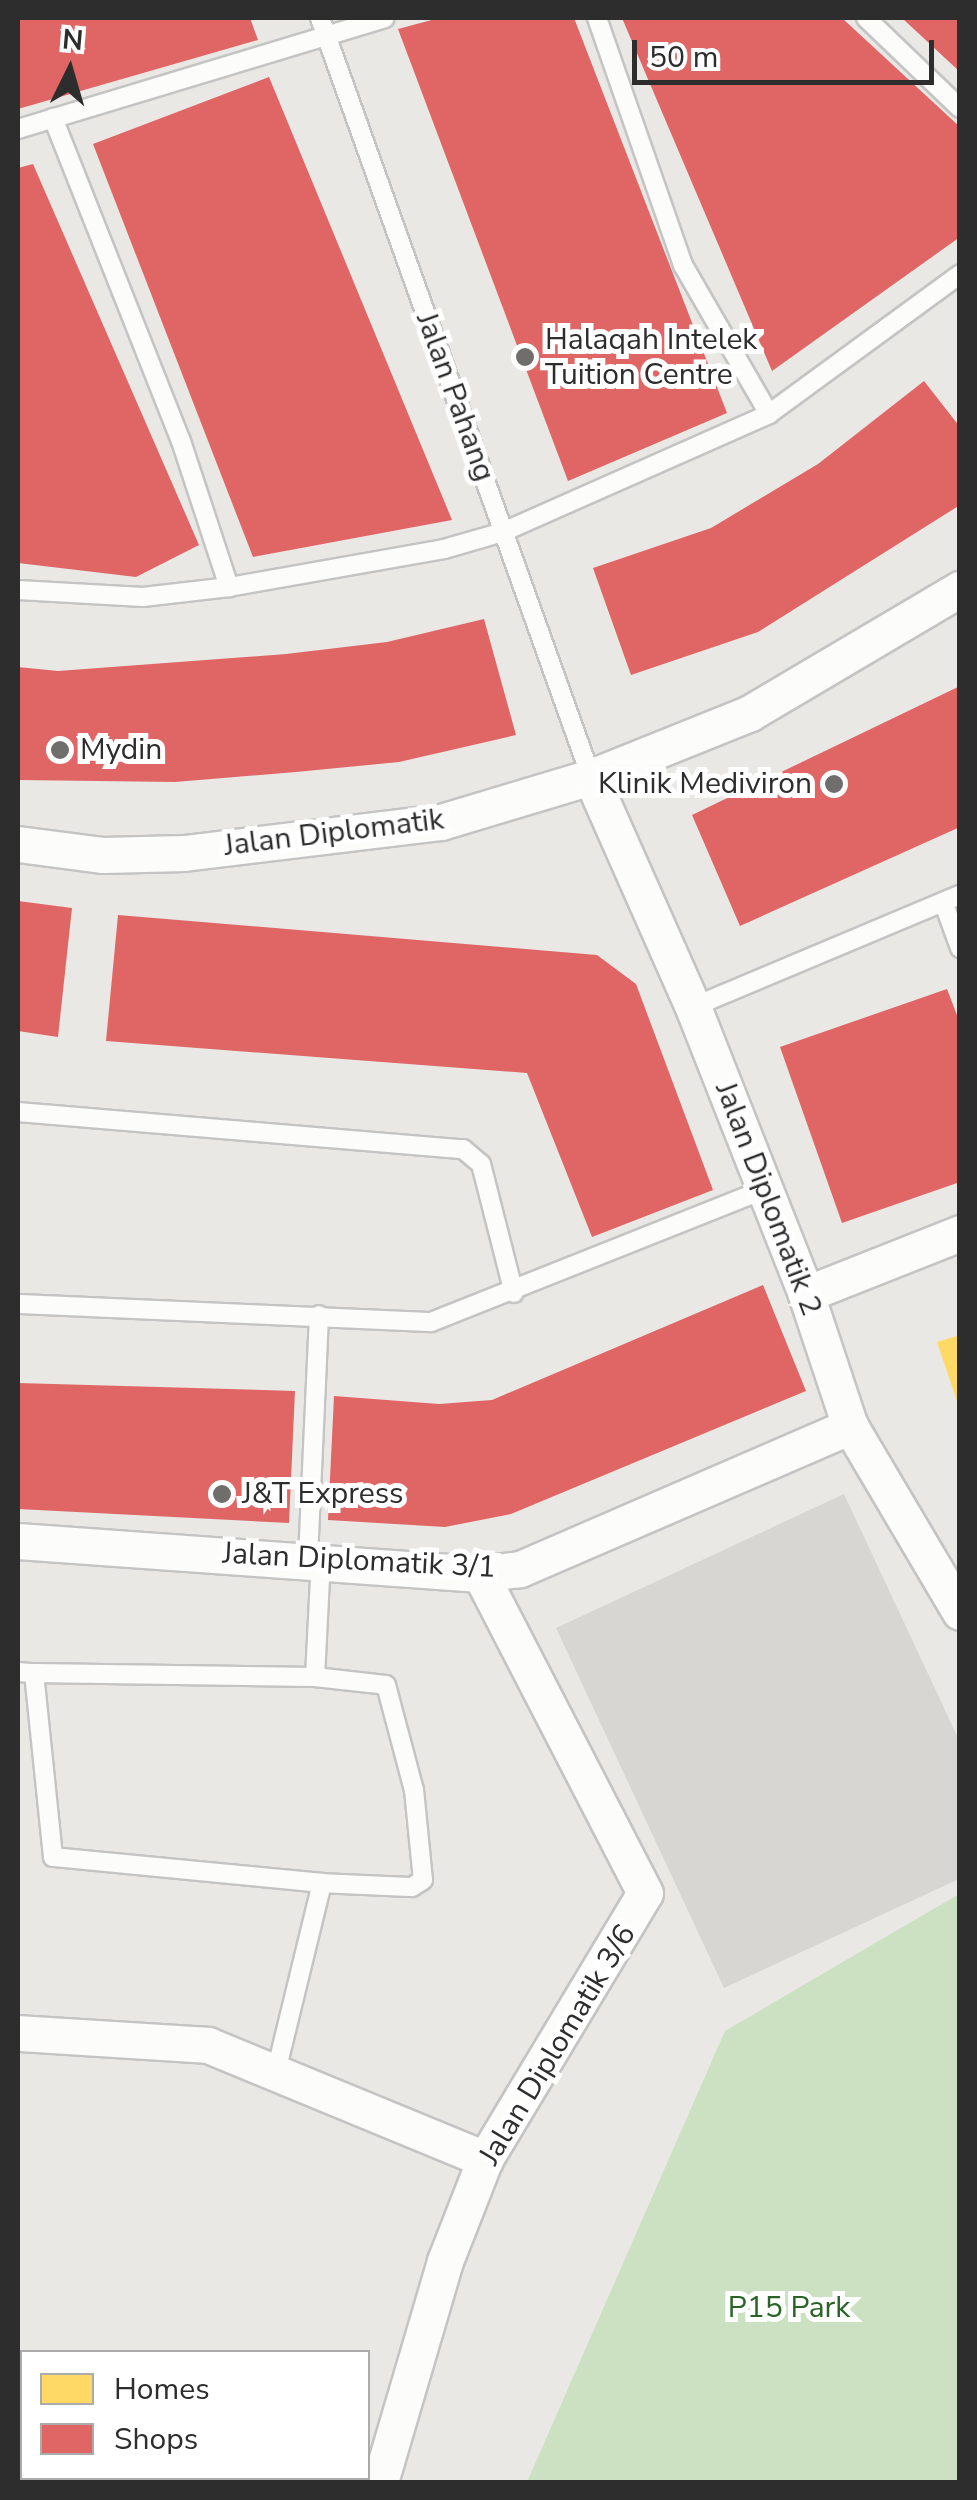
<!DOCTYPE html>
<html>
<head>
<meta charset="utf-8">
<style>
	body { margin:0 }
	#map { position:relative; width:977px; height:2500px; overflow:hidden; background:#eae8e5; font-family:"Nunito Sans",sans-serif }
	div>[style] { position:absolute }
	.green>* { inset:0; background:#cbe1c2 }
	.plaza>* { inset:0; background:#d8d6d3 }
	.homes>* { inset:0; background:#ffd966 }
	.shops>* { inset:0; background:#e06666 }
	.roads { filter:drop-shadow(2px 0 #c4c4c4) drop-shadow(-2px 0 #c4c4c4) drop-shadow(0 2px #c4c4c4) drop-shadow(0 -2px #c4c4c4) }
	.service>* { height:18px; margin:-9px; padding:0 9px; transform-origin:9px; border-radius:9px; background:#fcfcfb }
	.minor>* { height:35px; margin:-17.5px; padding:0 17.5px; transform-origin:17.5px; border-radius:17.5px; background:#fcfcfb }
	.dots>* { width:28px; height:28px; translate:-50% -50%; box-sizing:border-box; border:5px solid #fff; border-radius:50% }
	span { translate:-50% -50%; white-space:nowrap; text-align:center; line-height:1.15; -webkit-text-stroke:10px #fff; paint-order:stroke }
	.poi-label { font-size:30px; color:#2d2d2d }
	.left { translate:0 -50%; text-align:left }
	.right { translate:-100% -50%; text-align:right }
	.street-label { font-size:30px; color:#2d2d2d }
	.park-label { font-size:30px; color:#296325 }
	.frame { position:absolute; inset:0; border:20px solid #2d2d2d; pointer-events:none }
	.legend { position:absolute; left:20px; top:2350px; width:350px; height:130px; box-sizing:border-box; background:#fff; border:2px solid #ababab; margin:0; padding:12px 18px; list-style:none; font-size:30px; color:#2d2d2d }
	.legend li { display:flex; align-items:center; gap:20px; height:50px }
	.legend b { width:50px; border:2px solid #ababab }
	.north { position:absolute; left:20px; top:20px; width:100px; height:100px; -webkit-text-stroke:8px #fff; paint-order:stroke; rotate:5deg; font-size:28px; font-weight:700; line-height:40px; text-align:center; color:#2d2d2d }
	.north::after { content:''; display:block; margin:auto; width:35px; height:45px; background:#2d2d2d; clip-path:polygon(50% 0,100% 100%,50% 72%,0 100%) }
	.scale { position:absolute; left:632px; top:40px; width:302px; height:45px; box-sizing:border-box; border:5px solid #2d2d2d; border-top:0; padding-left:12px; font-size:30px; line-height:35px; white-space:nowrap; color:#2d2d2d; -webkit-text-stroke:8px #fff; paint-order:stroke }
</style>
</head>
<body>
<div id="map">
	<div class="green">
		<div style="clip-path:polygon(959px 1894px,959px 2482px,527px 2482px,725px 2031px)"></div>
	</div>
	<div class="plaza">
		<div style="clip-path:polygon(844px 1494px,959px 1740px,959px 1879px,724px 1988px,556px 1628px)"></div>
	</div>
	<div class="homes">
		<div style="clip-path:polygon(960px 1335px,960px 1407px,959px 1407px,937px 1342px)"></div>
	</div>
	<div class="shops">
		<div style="clip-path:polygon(18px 18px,250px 18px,258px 40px,18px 109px)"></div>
		<div style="clip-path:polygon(439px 18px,574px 18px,727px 413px,568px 481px,398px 29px)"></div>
		<div style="clip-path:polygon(622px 18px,842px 18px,960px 127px,960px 237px,772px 371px)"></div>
		<div style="clip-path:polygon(902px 18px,960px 18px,960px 72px)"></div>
		<div style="clip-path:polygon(269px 77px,452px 520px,253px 557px,93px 144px)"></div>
		<div style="clip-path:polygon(33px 164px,199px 545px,136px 577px,18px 563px,18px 168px)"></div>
		<div style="clip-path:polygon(924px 381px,960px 427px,960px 505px,758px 632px,631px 675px,593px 568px,711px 528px,818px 464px)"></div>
		<div style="clip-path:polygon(484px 619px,516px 735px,399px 762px,296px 772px,175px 782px,18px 780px,18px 667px,58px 671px,286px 654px,387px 642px)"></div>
		<div style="clip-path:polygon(960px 686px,960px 827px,740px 926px,692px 815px)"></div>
		<div style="clip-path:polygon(18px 901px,72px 908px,58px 1037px,18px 1031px)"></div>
		<div style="clip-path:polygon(118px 915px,597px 955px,636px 984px,713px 1190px,592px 1237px,527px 1073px,106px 1041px)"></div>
		<div style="clip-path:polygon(947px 989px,960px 1023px,960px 1182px,842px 1223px,780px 1047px)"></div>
		<div style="clip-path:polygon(763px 1285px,806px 1391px,511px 1514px,445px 1527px,328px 1520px,334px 1396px,439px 1404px,492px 1400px)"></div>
		<div style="clip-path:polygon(18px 1383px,295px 1391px,289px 1523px,18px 1509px)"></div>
	</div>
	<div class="roads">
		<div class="service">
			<div style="left:320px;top:18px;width:806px;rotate:70.35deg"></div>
			<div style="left:597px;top:18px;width:262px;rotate:70.8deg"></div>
			<div style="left:683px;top:265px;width:172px;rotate:60deg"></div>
			<div style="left:866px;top:18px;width:130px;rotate:43.8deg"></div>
			<div style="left:53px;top:118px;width:347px;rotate:68.4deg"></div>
			<div style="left:181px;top:441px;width:154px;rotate:71.8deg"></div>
			<div style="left:18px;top:129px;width:383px;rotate:-16.8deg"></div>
			<div style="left:18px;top:590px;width:125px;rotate:3.2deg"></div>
			<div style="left:143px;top:597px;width:87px;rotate:-6.6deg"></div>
			<div style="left:229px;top:587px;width:218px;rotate:-10deg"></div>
			<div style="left:444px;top:549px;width:61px;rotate:-16.1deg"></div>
			<div style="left:503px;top:532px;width:291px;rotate:-23.9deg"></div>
			<div style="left:769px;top:414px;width:237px;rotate:-36.2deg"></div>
			<div style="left:944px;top:904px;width:47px;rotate:70deg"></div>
			<div style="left:693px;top:1007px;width:290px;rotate:-22.8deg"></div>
			<div style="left:18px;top:1112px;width:447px;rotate:4.8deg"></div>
			<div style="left:463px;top:1149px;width:23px;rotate:40deg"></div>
			<div style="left:481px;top:1164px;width:133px;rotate:75.7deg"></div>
			<div style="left:18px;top:1304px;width:413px;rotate:2.5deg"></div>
			<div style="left:431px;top:1322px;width:360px;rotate:-21.7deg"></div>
			<div style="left:308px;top:1558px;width:243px;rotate:-87.4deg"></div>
			<div style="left:18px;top:1672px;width:16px;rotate:4deg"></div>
			<div style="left:34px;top:1673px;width:185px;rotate:84.1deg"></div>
			<div style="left:53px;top:1857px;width:270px;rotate:5.5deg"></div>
			<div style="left:322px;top:1883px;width:194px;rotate:103.7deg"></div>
			<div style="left:34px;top:1673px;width:281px;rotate:0.8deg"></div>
			<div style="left:315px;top:1677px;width:71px;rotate:6.4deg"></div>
			<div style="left:386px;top:1685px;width:109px;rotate:75.1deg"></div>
			<div style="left:414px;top:1790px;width:90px;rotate:84.3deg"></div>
			<div style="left:423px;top:1880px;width:13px;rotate:148deg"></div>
			<div style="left:412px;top:1887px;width:90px;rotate:-177.5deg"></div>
			<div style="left:315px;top:1677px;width:118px;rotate:-87.1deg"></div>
		</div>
		<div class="minor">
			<div style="left:591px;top:777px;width:252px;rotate:66.1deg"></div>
			<div style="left:693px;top:1007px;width:308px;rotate:68.5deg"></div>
			<div style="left:806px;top:1294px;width:139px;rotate:71.6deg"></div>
			<div style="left:850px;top:1426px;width:216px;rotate:59.4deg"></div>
			<div style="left:18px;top:844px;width:86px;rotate:7.4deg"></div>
			<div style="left:103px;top:855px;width:81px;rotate:-1.4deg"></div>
			<div style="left:184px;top:853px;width:259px;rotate:-6.9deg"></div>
			<div style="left:441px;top:822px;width:157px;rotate:-16.7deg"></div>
			<div style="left:591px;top:777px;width:171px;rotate:-21.9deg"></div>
			<div style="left:750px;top:713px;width:244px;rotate:-30.6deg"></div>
			<div style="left:806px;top:1294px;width:166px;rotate:-21.6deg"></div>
			<div style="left:18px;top:1541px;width:463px;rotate:4.1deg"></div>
			<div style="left:480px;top:1574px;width:40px;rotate:-7.1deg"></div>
			<div style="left:520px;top:1569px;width:360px;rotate:-23.4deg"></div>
			<div style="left:18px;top:2033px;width:190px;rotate:3.6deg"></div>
			<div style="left:208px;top:2045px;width:300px;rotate:22.4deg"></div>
			<div style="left:380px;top:2482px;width:230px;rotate:-73.6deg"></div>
			<div style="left:445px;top:2261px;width:110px;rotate:-68.6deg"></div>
			<div style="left:485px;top:2159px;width:310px;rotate:-59deg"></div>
			<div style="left:645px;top:1893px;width:359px;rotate:-117.3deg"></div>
		</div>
	</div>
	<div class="dots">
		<div style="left:525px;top:357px;background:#6f6e6d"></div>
		<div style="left:60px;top:750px;background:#6f6e6d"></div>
		<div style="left:834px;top:784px;background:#6f6e6d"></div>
		<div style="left:222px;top:1494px;background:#6f6e6d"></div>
	</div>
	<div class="poi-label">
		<span class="left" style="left:545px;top:357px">Halaqah Intelek<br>Tuition Centre</span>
		<span class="left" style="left:80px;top:750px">Mydin</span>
		<span class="right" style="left:812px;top:784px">Klinik Mediviron</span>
		<span class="left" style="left:242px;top:1494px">J&amp;T Express</span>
	</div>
	<div class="street-label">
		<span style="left:455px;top:397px;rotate:70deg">Jalan Pahang</span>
		<span style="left:334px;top:833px;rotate:-7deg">Jalan Diplomatik</span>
		<span style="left:768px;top:1199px;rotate:69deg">Jalan Diplomatik 2</span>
		<span style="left:359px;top:1561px;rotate:3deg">Jalan Diplomatik 3/1</span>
		<span style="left:558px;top:2045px;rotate:-59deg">Jalan Diplomatik 3/6</span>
	</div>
	<div class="park-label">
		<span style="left:789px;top:2308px">P15 Park</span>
	</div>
	<div class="frame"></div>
	<ul class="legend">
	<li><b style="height:28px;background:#ffd966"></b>Homes</li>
	<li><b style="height:28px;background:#e06666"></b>Shops</li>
	</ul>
	<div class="north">N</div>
	<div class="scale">50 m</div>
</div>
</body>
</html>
